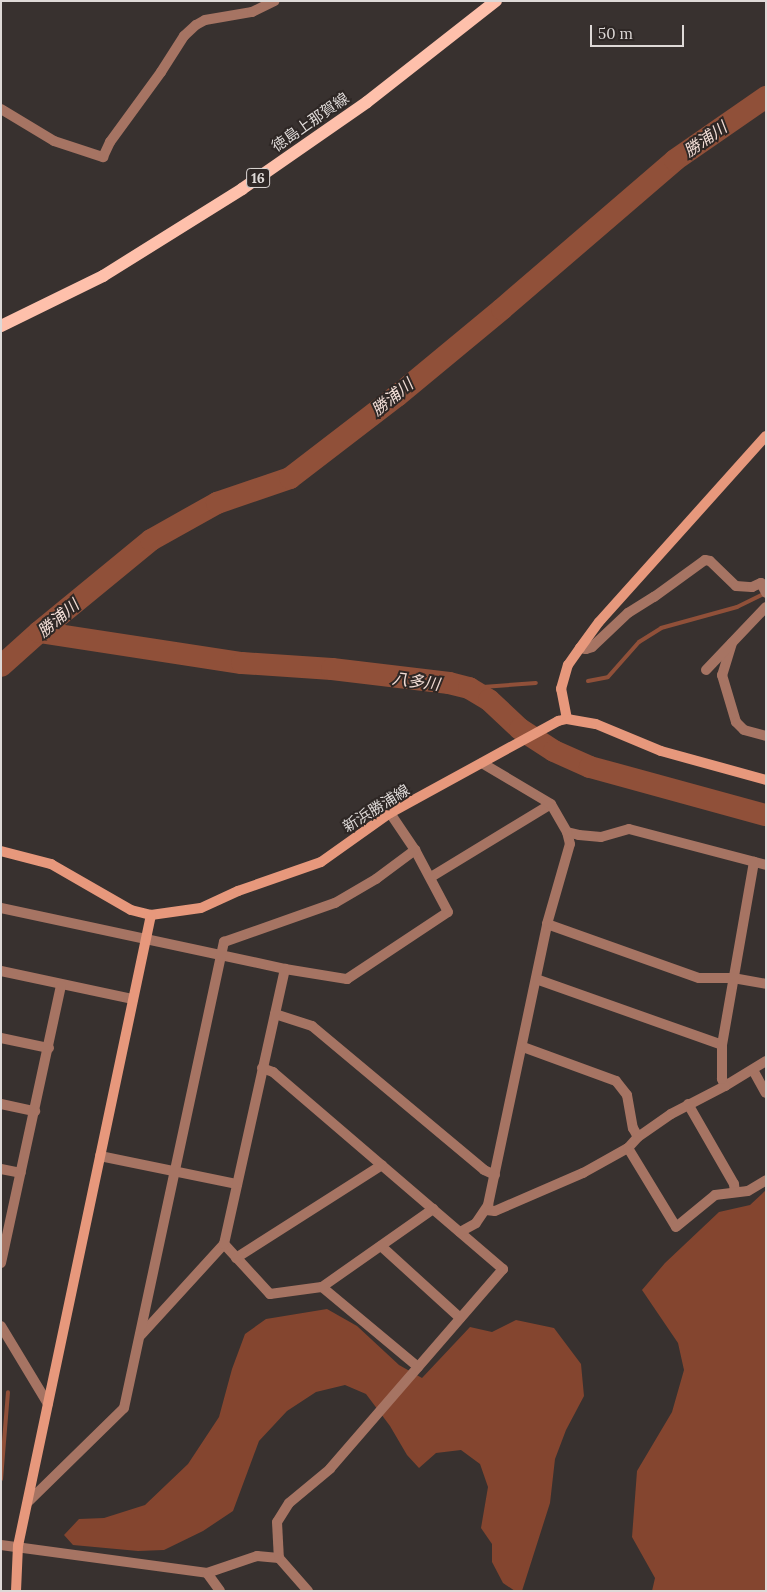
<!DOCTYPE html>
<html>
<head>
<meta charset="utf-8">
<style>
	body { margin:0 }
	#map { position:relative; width:767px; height:1592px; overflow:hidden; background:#38312f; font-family:Lora,"Noto Sans JP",serif }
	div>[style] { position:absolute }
	.forest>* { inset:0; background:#84452f }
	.stream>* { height:4px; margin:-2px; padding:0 2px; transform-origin:2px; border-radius:2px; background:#905039 }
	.river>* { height:22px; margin:-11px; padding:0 11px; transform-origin:11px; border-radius:11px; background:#905039 }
	.street>* { height:10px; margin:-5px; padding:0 5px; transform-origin:5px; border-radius:5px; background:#a67463 }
	.secondary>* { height:10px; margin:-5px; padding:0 5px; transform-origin:5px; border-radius:5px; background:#e7987c }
	.primary>* { height:12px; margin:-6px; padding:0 6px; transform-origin:6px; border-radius:6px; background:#fec0ab }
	span { translate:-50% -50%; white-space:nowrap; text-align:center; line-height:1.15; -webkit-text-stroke:4px #2e2725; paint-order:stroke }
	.shield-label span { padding:1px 4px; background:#2e2725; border:1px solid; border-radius:4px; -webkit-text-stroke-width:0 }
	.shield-label { font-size:14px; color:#ded9d7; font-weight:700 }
	.street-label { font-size:15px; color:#ded9d7 }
	.water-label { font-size:16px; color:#f1dcd5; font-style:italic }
	.frame { position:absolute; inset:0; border:2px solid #ded9d7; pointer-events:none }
	.scale { position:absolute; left:590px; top:25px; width:94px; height:22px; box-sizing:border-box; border:2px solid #ded9d7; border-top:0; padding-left:6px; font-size:15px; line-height:18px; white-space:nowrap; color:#ded9d7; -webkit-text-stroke:4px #2e2725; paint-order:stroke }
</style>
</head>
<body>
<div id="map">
	<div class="forest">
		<div style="clip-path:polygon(766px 1190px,766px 1591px,652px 1591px,655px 1578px,632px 1537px,637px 1471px,672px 1412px,684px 1370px,678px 1343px,642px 1290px,665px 1263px,719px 1212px,750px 1205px)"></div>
		<div style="clip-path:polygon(327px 1309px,357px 1326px,399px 1365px,422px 1378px,470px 1327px,492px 1332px,516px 1320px,554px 1328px,581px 1364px,584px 1396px,566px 1430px,555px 1459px,550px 1503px,522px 1591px,515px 1591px,503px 1583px,492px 1562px,492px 1544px,481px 1528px,488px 1487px,480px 1464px,461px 1450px,436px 1453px,419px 1468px,407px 1455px,390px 1426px,366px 1394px,345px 1385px,316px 1392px,287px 1411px,259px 1441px,233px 1511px,203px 1531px,164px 1550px,138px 1551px,73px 1545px,64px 1535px,79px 1519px,104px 1518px,145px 1505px,188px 1464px,219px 1417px,232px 1369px,245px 1334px,266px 1319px)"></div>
	</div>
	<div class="stream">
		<div style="left:588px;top:681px;width:20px;rotate:-11deg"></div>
		<div style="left:608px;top:677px;width:47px;rotate:-48.5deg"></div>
		<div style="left:639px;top:642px;width:26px;rotate:-32deg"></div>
		<div style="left:661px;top:628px;width:79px;rotate:-15.4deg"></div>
		<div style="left:737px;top:607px;width:32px;rotate:-26deg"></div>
		<div style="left:469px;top:688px;width:67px;rotate:-4.3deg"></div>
		<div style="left:1px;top:1479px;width:87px;rotate:-85.4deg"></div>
	</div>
	<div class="river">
		<div style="left:39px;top:632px;width:205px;rotate:8.7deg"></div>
		<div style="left:242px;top:663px;width:90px;rotate:3.8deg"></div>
		<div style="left:332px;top:669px;width:118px;rotate:6.8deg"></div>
		<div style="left:449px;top:683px;width:21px;rotate:14deg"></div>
		<div style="left:469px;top:688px;width:23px;rotate:31deg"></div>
		<div style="left:489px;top:700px;width:42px;rotate:43.1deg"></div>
		<div style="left:520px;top:729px;width:40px;rotate:32.9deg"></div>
		<div style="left:554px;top:751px;width:39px;rotate:24deg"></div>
		<div style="left:590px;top:767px;width:182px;rotate:15.3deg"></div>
		<div style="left:1px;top:666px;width:51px;rotate:-41.8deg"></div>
		<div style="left:39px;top:632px;width:145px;rotate:-39.4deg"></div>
		<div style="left:151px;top:540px;width:76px;rotate:-29.3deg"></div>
		<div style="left:217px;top:503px;width:77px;rotate:-18.9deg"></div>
		<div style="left:290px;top:478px;width:135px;rotate:-37.5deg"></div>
		<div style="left:397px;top:396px;width:136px;rotate:-39.6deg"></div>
		<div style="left:502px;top:309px;width:228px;rotate:-40.7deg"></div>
		<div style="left:675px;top:160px;width:111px;rotate:-34.7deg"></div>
	</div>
	<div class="street">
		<div style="left:1px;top:109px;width:62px;rotate:31.1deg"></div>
		<div style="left:54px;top:141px;width:52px;rotate:18.1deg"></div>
		<div style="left:103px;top:157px;width:17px;rotate:-65deg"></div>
		<div style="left:110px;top:142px;width:87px;rotate:-53.9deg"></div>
		<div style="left:161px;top:72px;width:43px;rotate:-57.4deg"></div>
		<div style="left:184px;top:36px;width:16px;rotate:-43deg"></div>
		<div style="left:196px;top:25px;width:10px;rotate:-29deg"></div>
		<div style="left:205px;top:20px;width:48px;rotate:-9.7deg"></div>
		<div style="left:252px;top:12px;width:25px;rotate:-26deg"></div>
		<div style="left:732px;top:643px;width:34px;rotate:107deg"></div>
		<div style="left:722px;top:675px;width:49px;rotate:73.4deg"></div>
		<div style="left:736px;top:722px;width:11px;rotate:45deg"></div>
		<div style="left:744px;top:730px;width:23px;rotate:15deg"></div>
		<div style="left:580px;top:648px;width:6px;rotate:9deg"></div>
		<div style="left:586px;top:649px;width:6px;rotate:-18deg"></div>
		<div style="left:592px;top:647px;width:50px;rotate:-43.4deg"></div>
		<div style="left:628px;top:613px;width:31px;rotate:-32deg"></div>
		<div style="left:654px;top:597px;width:63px;rotate:-36deg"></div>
		<div style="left:705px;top:560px;width:5px;rotate:11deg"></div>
		<div style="left:710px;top:561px;width:36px;rotate:44deg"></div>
		<div style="left:736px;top:586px;width:16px;rotate:4deg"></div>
		<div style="left:752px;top:587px;width:10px;rotate:-24deg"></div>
		<div style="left:761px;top:583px;width:11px;rotate:63deg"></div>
		<div style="left:706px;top:670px;width:87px;rotate:-46.4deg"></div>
		<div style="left:567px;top:832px;width:12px;rotate:14deg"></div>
		<div style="left:579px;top:835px;width:22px;rotate:5deg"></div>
		<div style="left:601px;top:837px;width:29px;rotate:-16deg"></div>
		<div style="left:629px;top:829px;width:142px;rotate:14.7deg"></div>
		<div style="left:431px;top:877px;width:140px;rotate:-31.3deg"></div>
		<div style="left:1px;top:908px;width:290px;rotate:12.1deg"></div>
		<div style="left:285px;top:969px;width:63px;rotate:9.2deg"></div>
		<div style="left:347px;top:979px;width:121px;rotate:-33.6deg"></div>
		<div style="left:448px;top:912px;width:70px;rotate:-118deg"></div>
		<div style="left:415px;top:850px;width:45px;rotate:-124deg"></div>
		<div style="left:547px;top:924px;width:161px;rotate:19.6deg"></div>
		<div style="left:699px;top:978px;width:34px"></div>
		<div style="left:733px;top:978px;width:34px;rotate:10deg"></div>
		<div style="left:1px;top:971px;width:135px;rotate:12deg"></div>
		<div style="left:536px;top:979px;width:197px;rotate:19.5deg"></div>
		<div style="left:275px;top:1014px;width:39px;rotate:18deg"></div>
		<div style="left:312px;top:1026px;width:224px;rotate:39.9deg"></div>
		<div style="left:484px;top:1170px;width:12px;rotate:24deg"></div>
		<div style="left:1px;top:1038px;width:49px;rotate:11.8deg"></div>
		<div style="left:523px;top:1047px;width:99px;rotate:20.1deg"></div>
		<div style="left:616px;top:1081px;width:18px;rotate:52deg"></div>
		<div style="left:627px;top:1095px;width:34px;rotate:80deg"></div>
		<div style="left:633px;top:1128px;width:10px;rotate:61deg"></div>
		<div style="left:262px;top:1068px;width:12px;rotate:20deg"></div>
		<div style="left:273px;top:1072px;width:303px;rotate:40.6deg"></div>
		<div style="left:503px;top:1269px;width:264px;rotate:130.9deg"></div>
		<div style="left:330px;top:1469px;width:53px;rotate:140.3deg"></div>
		<div style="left:289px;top:1503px;width:22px;rotate:122deg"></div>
		<div style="left:277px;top:1522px;width:36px;rotate:87deg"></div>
		<div style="left:753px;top:1070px;width:26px;rotate:61deg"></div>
		<div style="left:725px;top:1086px;width:48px;rotate:-31.4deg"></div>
		<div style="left:1px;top:1104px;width:35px;rotate:12deg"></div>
		<div style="left:688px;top:1104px;width:92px;rotate:60.1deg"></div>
		<div style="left:734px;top:1184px;width:8px;rotate:83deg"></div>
		<div style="left:628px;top:1148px;width:92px;rotate:58.7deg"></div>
		<div style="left:676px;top:1227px;width:50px;rotate:-39.4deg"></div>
		<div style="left:715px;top:1195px;width:33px;rotate:-7deg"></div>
		<div style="left:748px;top:1191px;width:21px;rotate:-31deg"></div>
		<div style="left:100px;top:1156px;width:140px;rotate:11.6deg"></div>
		<div style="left:1px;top:1169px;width:20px;rotate:11deg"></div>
		<div style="left:486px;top:1210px;width:9px;rotate:6deg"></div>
		<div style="left:495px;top:1211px;width:96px;rotate:-23.4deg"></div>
		<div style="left:583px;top:1173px;width:51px;rotate:-29.1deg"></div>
		<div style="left:628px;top:1148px;width:15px;rotate:-48deg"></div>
		<div style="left:638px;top:1137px;width:40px;rotate:-34.9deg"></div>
		<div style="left:671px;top:1114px;width:61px;rotate:-27.4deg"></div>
		<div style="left:725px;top:1086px;width:8px;rotate:-113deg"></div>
		<div style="left:722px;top:1079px;width:34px;rotate:-90deg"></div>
		<div style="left:722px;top:1045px;width:186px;rotate:-80.1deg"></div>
		<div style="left:460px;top:1232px;width:18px;rotate:-29deg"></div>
		<div style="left:476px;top:1223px;width:22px;rotate:-56deg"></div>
		<div style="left:488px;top:1205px;width:287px;rotate:-78.1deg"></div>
		<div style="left:547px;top:924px;width:83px;rotate:-74deg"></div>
		<div style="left:570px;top:844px;width:12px;rotate:-104deg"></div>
		<div style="left:567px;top:832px;width:32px;rotate:-120deg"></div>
		<div style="left:551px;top:804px;width:80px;rotate:-149.3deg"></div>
		<div style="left:224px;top:1244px;width:68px;rotate:47.4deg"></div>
		<div style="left:270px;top:1294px;width:52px;rotate:-7.7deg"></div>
		<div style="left:322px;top:1287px;width:125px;rotate:39.8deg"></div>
		<div style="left:381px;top:1246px;width:107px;rotate:42.3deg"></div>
		<div style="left:236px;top:1258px;width:173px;rotate:-32.5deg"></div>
		<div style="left:1px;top:1263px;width:284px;rotate:-77.8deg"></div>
		<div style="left:322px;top:1287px;width:136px;rotate:-35.1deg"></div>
		<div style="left:1px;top:1326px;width:91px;rotate:58.9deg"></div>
		<div style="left:141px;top:1335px;width:123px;rotate:-47.6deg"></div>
		<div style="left:224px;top:1244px;width:282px;rotate:-77.5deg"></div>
		<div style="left:28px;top:1502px;width:134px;rotate:-44.4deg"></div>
		<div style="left:124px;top:1408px;width:477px;rotate:-77.9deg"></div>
		<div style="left:224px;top:942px;width:118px;rotate:-19.4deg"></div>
		<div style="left:335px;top:903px;width:48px;rotate:-30.3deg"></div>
		<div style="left:376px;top:879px;width:49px;rotate:-36.6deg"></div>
		<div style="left:1px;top:1545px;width:208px;rotate:7.7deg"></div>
		<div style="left:207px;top:1573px;width:53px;rotate:-18.8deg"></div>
		<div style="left:257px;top:1556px;width:22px;rotate:5deg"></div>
		<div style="left:279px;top:1558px;width:44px;rotate:48.7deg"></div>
		<div style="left:207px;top:1573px;width:22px;rotate:54deg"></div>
	</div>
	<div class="secondary">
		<div style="left:567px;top:719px;width:31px;rotate:-101deg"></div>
		<div style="left:561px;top:689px;width:25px;rotate:-74deg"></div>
		<div style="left:568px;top:665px;width:21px;rotate:-55deg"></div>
		<div style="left:580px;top:648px;width:32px;rotate:-54deg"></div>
		<div style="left:599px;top:622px;width:250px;rotate:-48.1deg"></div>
		<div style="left:1px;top:851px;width:52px;rotate:14.6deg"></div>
		<div style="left:51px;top:864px;width:92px;rotate:29.9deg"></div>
		<div style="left:131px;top:910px;width:21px;rotate:14deg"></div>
		<div style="left:151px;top:915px;width:50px;rotate:-8deg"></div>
		<div style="left:201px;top:908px;width:41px;rotate:-24.7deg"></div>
		<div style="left:238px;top:891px;width:88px;rotate:-19.3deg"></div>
		<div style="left:321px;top:862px;width:85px;rotate:-35.4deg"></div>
		<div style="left:390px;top:813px;width:192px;rotate:-28.7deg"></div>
		<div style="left:558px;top:721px;width:9px;rotate:-13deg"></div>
		<div style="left:567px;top:719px;width:29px;rotate:10deg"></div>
		<div style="left:596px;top:724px;width:70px;rotate:22.6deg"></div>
		<div style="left:661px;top:751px;width:109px;rotate:15.4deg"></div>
		<div style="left:16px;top:1591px;width:45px;rotate:-87.5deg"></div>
		<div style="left:18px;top:1546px;width:645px;rotate:-78.1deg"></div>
	</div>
	<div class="primary">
		<div style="left:1px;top:326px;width:114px;rotate:-26.1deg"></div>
		<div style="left:103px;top:276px;width:164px;rotate:-32deg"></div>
		<div style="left:242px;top:189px;width:152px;rotate:-34.8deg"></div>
		<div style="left:367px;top:102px;width:164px;rotate:-38.1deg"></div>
	</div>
	<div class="shield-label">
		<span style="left:258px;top:178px">16</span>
	</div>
	<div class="street-label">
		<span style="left:310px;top:122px;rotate:-35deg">徳島上那賀線</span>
		<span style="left:376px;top:808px;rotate:-32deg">新浜勝浦線</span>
	</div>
	<div class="water-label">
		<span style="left:705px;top:139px;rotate:-35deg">勝浦川</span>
		<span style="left:392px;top:397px;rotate:-39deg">勝浦川</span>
		<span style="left:58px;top:618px;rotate:-40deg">勝浦川</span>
		<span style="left:416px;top:681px;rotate:8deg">八多川</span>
	</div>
	<div class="frame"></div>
	<div class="scale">50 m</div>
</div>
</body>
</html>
